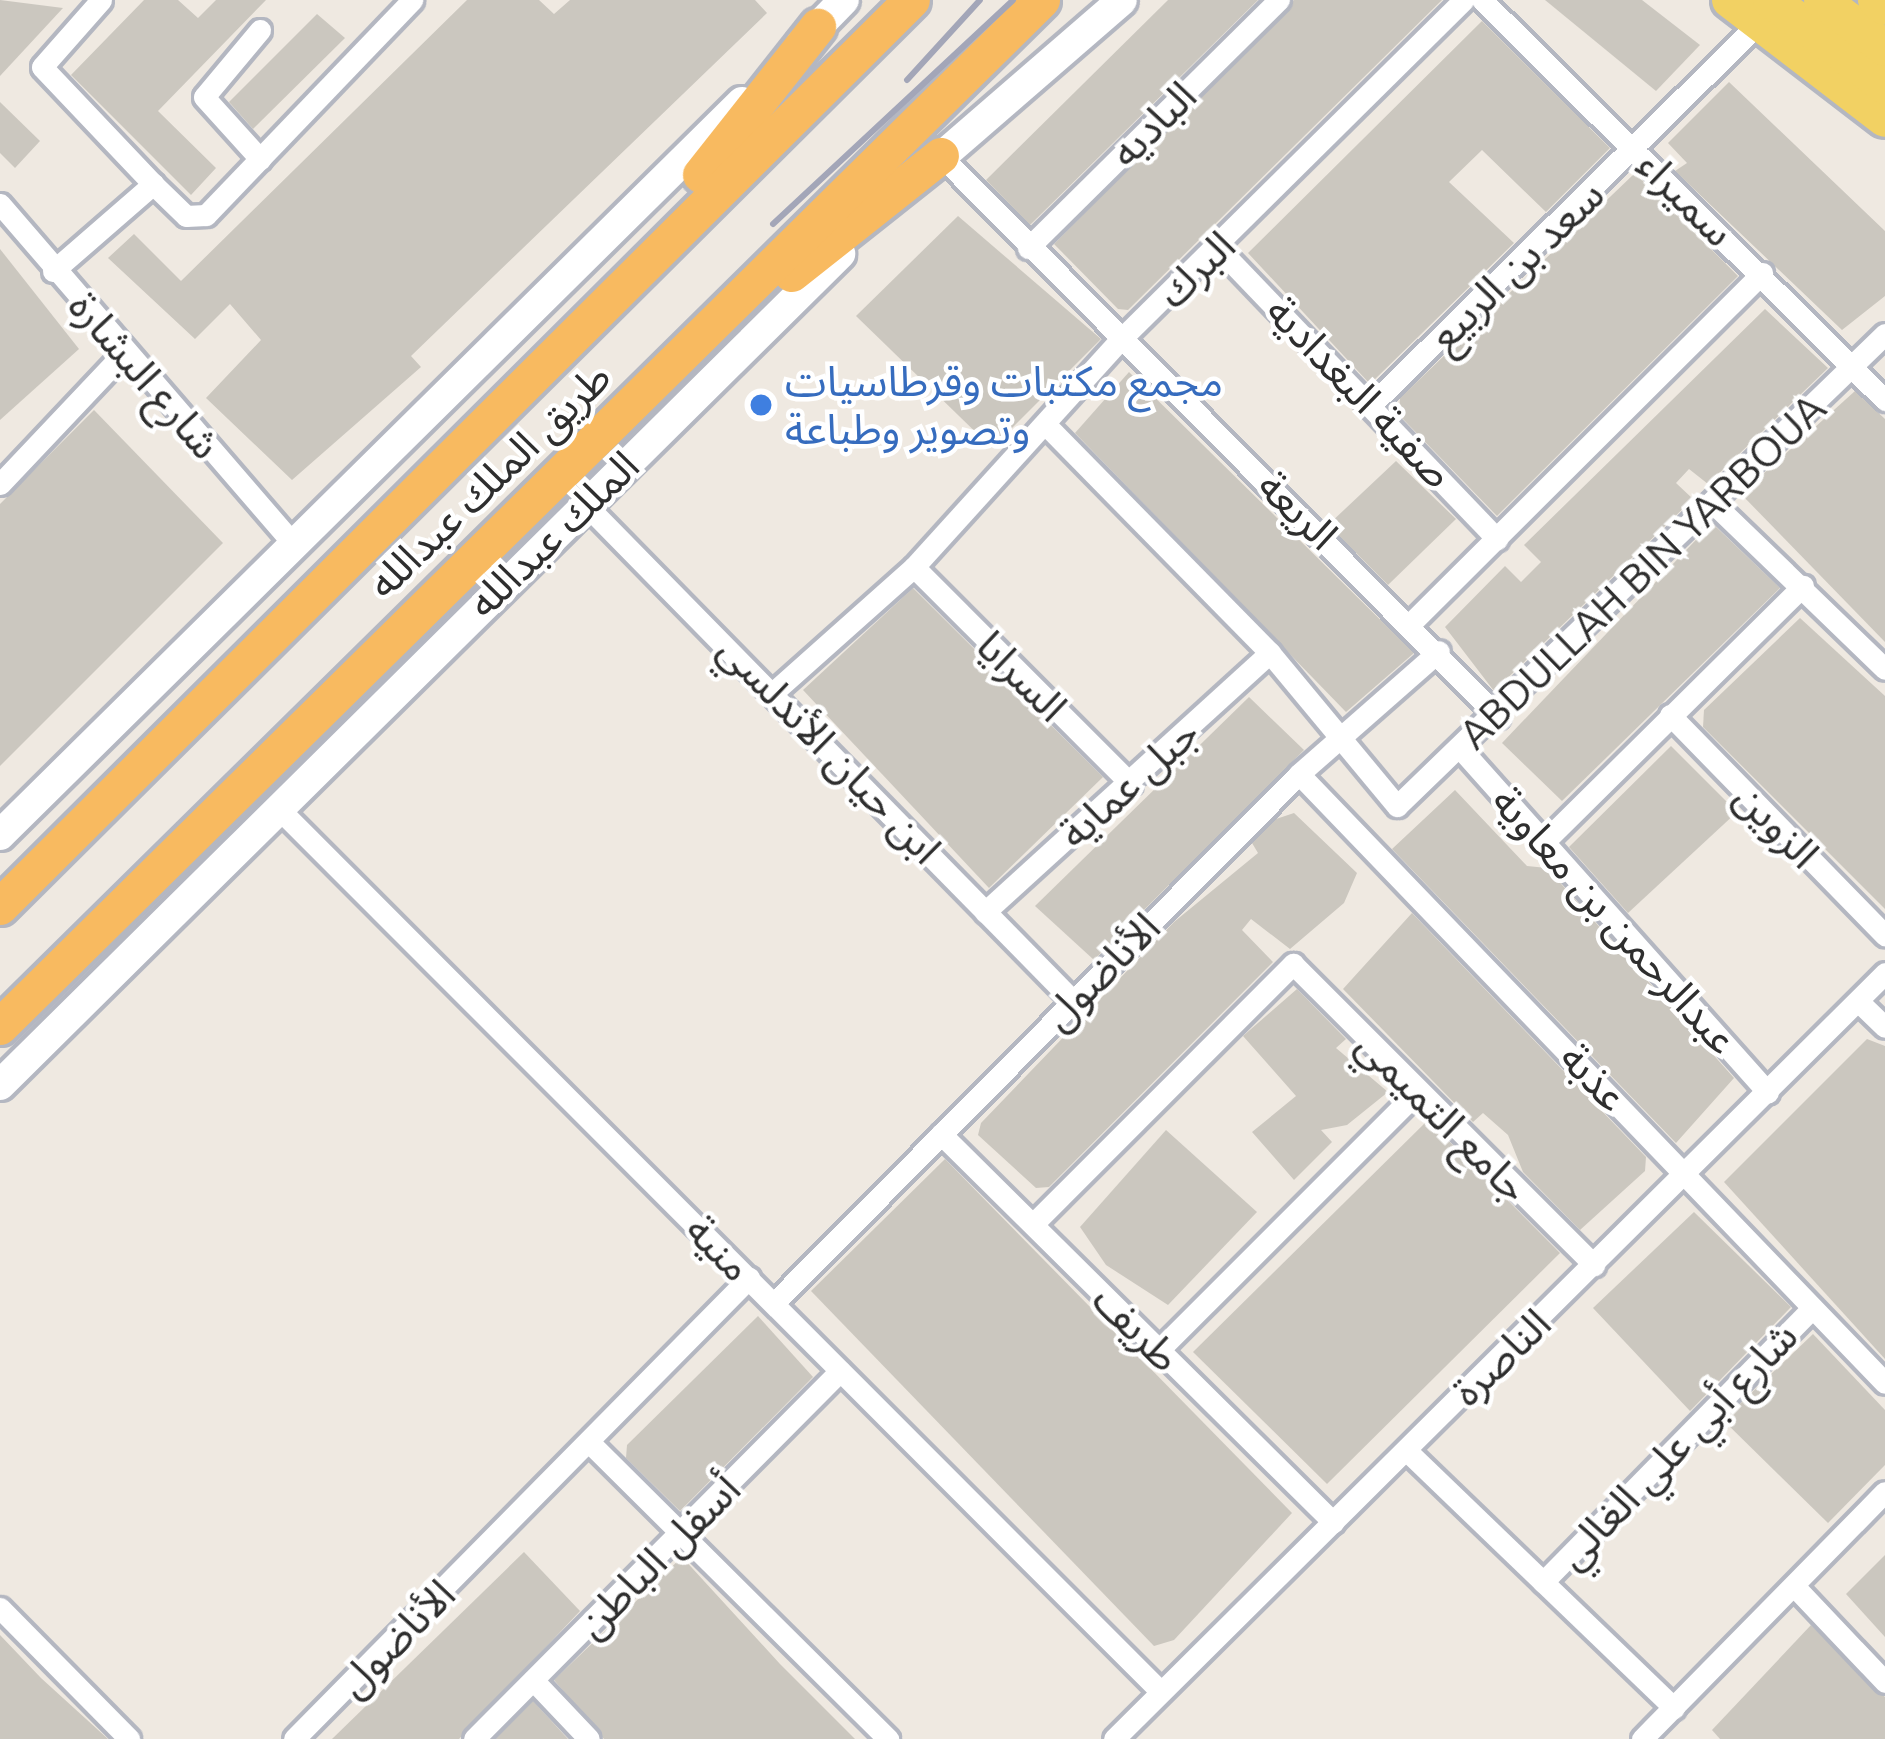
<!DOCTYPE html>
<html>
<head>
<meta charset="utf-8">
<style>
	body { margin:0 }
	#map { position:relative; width:1885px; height:1739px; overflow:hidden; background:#efe9e1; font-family:Ubuntu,"Noto Sans Arabic",sans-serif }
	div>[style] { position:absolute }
	.building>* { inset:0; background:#cbc7bf }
	.roads { filter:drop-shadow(3px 0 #b4b7c1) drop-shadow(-3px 0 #b4b7c1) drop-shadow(0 3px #b4b7c1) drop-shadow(0 -3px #b4b7c1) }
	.minor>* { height:21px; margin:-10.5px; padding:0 10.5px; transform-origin:10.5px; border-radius:10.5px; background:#fff }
	.secondary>* { height:30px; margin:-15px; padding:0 15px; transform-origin:15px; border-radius:15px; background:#fff }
	.primary>* { height:36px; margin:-18px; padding:0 18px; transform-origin:18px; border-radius:18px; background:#f2d163 }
	.trunk>* { height:36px; margin:-18px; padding:0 18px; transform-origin:18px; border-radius:18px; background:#f8ba60 }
	.rail>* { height:6px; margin:-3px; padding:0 3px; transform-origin:3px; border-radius:3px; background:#a3a6b8 }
	.dots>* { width:33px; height:33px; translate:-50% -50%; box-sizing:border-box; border:6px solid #fff; border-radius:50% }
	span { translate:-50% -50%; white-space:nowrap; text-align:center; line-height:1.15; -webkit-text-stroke:9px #fff; paint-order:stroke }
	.street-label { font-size:42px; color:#2e2e2e }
	.shop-label { font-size:42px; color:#366cbe }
	.left { translate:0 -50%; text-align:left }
</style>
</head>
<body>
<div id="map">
	<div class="building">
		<div style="clip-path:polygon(0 0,63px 8px,0 76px)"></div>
		<div style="clip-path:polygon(144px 0,178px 0,198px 18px,216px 0,266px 0,158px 111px,216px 168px,191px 195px,71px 75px)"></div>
		<div style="clip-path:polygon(467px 0,539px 0,554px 14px,570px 0,755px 0,767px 13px,411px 356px,421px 367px,292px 480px,206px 398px,261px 340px,230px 304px,195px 339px,108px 258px,134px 234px,181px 281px)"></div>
		<div style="clip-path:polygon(1168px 0,1258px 0,1030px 225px,986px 180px)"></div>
		<div style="clip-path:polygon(1294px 0,1442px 0,1128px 310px,1118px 309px,1054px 244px)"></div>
		<div style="clip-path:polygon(1545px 0,1642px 0,1700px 45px,1656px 91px)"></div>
		<div style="clip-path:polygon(317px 14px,345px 38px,253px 129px,229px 102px)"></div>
		<div style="clip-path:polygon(1482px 21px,1610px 148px,1546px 212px,1482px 150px,1449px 182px,1514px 243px,1370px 384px,1248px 253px)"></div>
		<div style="clip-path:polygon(1729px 82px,1885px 231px,1885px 296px,1842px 330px,1675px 171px,1687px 163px,1668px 143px)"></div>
		<div style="clip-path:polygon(0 102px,40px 141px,15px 168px,0 153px)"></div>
		<div style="clip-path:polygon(1635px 173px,1738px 276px,1497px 516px,1399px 415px,1400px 398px)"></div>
		<div style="clip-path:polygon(958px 216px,1101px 339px,992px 448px,856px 316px)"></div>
		<div style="clip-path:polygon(0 249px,79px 349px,0 420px)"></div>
		<div style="clip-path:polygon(1765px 309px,1828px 368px,1708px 484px,1689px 469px,1676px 483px,1693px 499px,1494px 691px,1445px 627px,1505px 566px,1521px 582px,1541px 562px,1524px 545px)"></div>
		<div style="clip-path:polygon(1129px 372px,1414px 653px,1346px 712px,1075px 433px)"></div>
		<div style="clip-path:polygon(1855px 391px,1885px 419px,1885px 642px,1741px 494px)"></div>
		<div style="clip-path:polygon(94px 410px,223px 543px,0 766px,0 504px)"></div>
		<div style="clip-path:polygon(1396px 461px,1456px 519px,1388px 585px,1328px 525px)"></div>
		<div style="clip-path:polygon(1712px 523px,1780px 588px,1562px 801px,1502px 743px)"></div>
		<div style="clip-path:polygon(913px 588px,1103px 777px,989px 888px,803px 690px)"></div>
		<div style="clip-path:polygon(1800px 618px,1885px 696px,1885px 909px,1703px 727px,1704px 710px)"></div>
		<div style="clip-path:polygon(1249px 697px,1304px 750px,1094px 960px,1035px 906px)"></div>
		<div style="clip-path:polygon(1671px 746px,1737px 812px,1628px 913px,1569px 847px)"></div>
		<div style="clip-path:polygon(1455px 790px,1527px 866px,1547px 868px,1734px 1078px,1676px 1143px,1392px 849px)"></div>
		<div style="clip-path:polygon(1294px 813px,1357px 873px,1344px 903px,1290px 949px,1251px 919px,1242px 930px,1273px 962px,1049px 1187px,1036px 1188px,978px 1135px,981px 1123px,1174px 922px,1258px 853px,1252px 843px,1276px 819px)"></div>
		<div style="clip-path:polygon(1412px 913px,1646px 1157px,1645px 1171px,1580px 1230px,1523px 1172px,1508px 1135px,1483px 1113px,1473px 1122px,1343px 989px)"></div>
		<div style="clip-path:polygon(1297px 989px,1346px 1039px,1336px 1048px,1388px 1092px,1347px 1125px,1321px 1130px,1332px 1142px,1294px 1180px,1252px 1132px,1296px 1096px,1243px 1036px)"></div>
		<div style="clip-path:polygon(1867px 1039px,1885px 1046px,1885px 1359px,1724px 1182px)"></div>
		<div style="clip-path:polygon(1428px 1120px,1560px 1253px,1327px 1484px,1193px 1352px)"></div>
		<div style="clip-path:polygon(1166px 1130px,1257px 1212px,1168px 1305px,1106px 1265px,1080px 1227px)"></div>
		<div style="clip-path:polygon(945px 1159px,1292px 1513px,1174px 1640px,1154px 1646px,811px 1291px)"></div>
		<div style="clip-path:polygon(1694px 1212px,1791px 1307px,1690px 1411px,1593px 1308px)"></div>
		<div style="clip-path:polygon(758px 1316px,813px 1377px,680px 1511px,626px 1458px,627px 1445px)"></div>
		<div style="clip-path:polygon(1813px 1334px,1885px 1410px,1885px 1465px,1828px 1523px,1723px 1420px)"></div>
		<div style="clip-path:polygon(524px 1552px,580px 1611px,459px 1739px,332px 1739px)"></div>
		<div style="clip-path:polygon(1885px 1555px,1885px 1637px,1846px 1594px)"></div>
		<div style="clip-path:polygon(682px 1557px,780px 1664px,855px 1739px,604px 1739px,554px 1680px)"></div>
		<div style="clip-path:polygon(1811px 1625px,1885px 1697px,1885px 1739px,1720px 1739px,1712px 1730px)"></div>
		<div style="clip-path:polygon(0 1635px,41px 1678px,108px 1739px,0 1739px)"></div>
		<div style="clip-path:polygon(533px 1701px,568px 1739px,495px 1739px)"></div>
	</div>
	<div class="roads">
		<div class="minor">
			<div style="left:101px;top:0;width:89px;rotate:131.4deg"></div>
			<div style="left:42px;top:67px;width:161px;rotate:46.5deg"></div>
			<div style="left:1482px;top:0;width:568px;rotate:44.79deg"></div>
			<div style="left:260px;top:30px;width:87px;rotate:129.9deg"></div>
			<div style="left:204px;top:97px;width:84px;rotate:47.9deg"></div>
			<div style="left:941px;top:156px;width:791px;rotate:45.2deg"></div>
			<div style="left:0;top:204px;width:449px;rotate:49.2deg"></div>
			<div style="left:1028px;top:248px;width:353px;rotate:-44.7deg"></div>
			<div style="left:1219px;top:249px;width:402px;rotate:46.2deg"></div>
			<div style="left:53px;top:271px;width:133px;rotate:-41deg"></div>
			<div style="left:153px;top:184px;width:46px;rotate:44.1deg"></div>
			<div style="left:186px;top:216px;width:20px;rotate:-3deg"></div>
			<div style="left:206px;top:215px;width:298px;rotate:-46.2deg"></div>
			<div style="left:1372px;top:404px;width:543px;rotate:-44.55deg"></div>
			<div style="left:1049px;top:428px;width:315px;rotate:45.5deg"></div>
			<div style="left:1270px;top:653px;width:199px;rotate:50.3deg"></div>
			<div style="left:1397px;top:806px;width:679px;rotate:-44.05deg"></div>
			<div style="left:0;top:484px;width:182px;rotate:-46.6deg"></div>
			<div style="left:1712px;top:502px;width:240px;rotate:44deg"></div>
			<div style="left:584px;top:503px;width:695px;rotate:45.52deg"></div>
			<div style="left:914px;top:567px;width:307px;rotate:45deg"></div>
			<div style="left:1413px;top:621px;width:493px;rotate:-44.9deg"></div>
			<div style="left:777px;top:689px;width:183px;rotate:-41.7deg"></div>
			<div style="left:914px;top:567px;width:307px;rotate:-47.8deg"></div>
			<div style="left:1120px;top:340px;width:483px;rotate:-44.7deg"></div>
			<div style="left:1670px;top:715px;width:308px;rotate:45.7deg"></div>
			<div style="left:1460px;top:748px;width:462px;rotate:48.2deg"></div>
			<div style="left:1299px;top:774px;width:845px;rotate:46.1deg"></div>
			<div style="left:277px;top:807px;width:1248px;rotate:45.03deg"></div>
			<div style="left:1545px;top:841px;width:363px;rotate:-44.7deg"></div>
			<div style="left:985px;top:912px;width:385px;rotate:-42.3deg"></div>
			<div style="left:1858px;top:1001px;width:37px;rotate:44deg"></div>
			<div style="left:941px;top:1134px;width:552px;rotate:44.71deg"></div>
			<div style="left:1033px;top:1224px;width:368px;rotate:-45deg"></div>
			<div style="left:1293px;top:964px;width:426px;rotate:45deg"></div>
			<div style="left:774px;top:1303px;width:745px;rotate:-45.22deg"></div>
			<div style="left:1299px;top:774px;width:186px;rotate:-41.3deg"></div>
			<div style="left:1159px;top:1350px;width:365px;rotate:-45deg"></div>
			<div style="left:591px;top:1444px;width:419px;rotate:44.8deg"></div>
			<div style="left:1406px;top:1450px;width:372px;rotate:43.9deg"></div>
			<div style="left:1543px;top:1582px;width:383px;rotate:-45.5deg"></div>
			<div style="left:1795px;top:1587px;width:131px;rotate:46.5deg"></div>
			<div style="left:0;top:1608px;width:184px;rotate:45.4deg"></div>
			<div style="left:533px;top:1680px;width:81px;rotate:46.5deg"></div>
			<div style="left:294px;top:1739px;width:648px;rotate:-45.38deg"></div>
			<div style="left:474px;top:1739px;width:519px;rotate:-45.16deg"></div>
			<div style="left:1114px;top:1739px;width:1087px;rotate:-44.81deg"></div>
			<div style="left:1642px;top:1739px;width:346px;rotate:-45.5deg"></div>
		</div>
		<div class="secondary">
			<div style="left:802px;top:43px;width:60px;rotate:-45.7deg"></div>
			<div style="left:926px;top:170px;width:259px;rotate:-40.9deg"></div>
			<div style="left:0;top:835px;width:1043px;rotate:-44.65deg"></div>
			<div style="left:0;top:1085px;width:1182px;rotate:-44.69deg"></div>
		</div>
		<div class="primary">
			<div style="left:1730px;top:0;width:195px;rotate:37.5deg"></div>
			<div style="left:1771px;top:0;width:143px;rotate:37deg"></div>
			<div style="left:1822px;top:0;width:79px;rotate:37.3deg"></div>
			<div style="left:1876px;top:0;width:11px;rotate:38deg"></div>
		</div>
		<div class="trunk">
			<div style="left:701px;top:175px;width:189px;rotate:-51.7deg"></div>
			<div style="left:792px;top:274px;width:190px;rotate:-38.4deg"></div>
			<div style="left:0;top:907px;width:1286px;rotate:-44.84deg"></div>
			<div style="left:0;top:1027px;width:1463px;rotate:-44.58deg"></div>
		</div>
	</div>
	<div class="rail">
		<div style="left:907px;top:80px;width:108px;rotate:-47.6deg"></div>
		<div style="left:773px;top:224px;width:328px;rotate:-43deg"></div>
	</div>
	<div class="dots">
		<div style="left:761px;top:405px;background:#3f7fe0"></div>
	</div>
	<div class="street-label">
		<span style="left:1153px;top:124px;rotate:-45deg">الباديه</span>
		<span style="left:1686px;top:198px;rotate:45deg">سميراء</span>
		<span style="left:1516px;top:265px;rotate:-44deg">سعد بن الربيع</span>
		<span style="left:1196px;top:269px;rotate:-44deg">البرك</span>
		<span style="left:145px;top:375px;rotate:49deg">شارع البشارة</span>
		<span style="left:1360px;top:392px;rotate:46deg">صفية البغدادية</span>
		<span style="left:489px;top:480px;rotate:-44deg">طريق الملك عبدالله</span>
		<span style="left:1298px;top:510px;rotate:44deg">الريعة</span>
		<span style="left:553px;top:534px;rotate:-44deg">الملك عبدالله</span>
		<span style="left:1642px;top:571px;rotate:-44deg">ABDULLAH BIN YARBOUA</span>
		<span style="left:1022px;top:676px;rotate:45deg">السرايا</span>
		<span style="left:830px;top:749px;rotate:46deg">ابن حيان الأندلسي</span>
		<span style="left:1129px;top:783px;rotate:-42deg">جبل عماية</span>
		<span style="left:1777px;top:825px;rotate:46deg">الزوين</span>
		<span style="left:1615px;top:920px;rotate:48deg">عبدالرحمن بن معاوية</span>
		<span style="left:1101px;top:971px;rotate:-45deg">الأناضول</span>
		<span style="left:1594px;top:1077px;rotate:46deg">عذبة</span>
		<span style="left:1443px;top:1116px;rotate:45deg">جامع التميمي</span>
		<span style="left:719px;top:1248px;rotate:45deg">منية</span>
		<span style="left:1137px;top:1328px;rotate:45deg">طريف</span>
		<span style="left:1501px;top:1357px;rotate:-44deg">الناصرة</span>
		<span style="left:1677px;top:1445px;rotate:-46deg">شارع أبي علي الغالي</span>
		<span style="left:658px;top:1556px;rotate:-45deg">أسفل الباطن</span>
		<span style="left:396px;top:1638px;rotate:-45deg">الأناضول</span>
	</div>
	<div class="shop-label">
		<span class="left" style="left:785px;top:405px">مجمع مكتبات وقرطاسيات<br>وتصوير وطباعة</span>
	</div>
</div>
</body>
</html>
